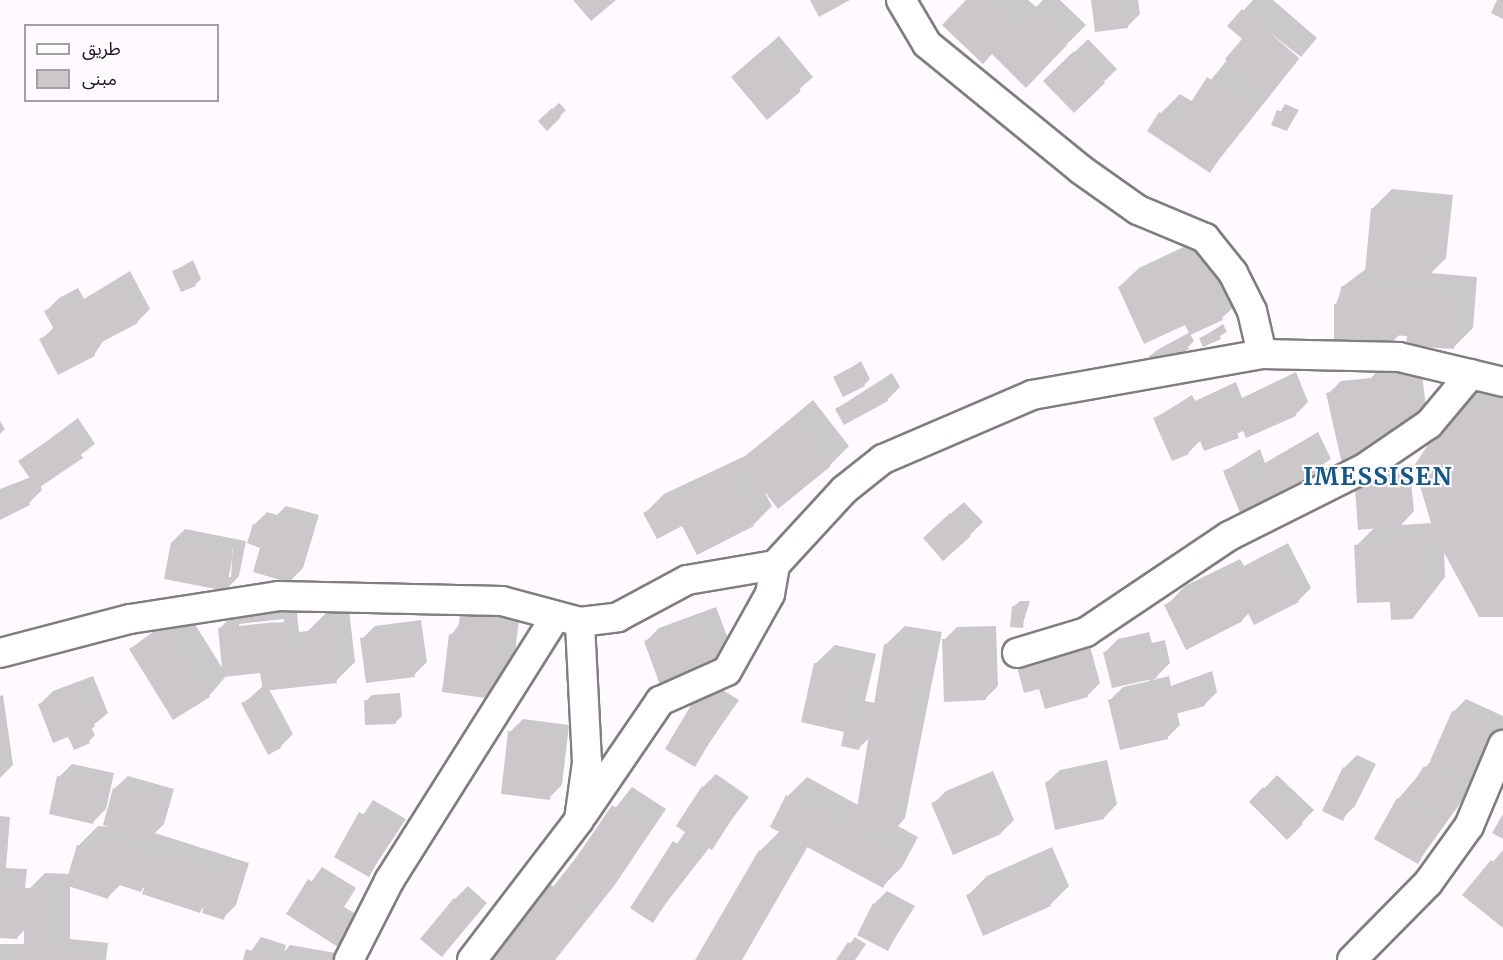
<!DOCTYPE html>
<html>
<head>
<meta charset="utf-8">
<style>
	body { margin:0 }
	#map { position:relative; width:1503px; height:960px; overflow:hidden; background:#fefaff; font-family:Merriweather,"Noto Sans Arabic",serif }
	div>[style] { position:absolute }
	.shadow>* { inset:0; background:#0003 }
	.building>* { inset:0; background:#ccc7cb }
	.roads { filter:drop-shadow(2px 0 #817d81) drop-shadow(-2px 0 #817d81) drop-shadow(0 2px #817d81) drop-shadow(0 -2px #817d81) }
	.minor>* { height:28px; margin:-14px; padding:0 14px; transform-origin:14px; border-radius:14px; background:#fff }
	span { translate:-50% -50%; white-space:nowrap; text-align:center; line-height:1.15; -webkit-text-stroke:4.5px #fefaff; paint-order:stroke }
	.district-label { font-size:24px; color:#145786; font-weight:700; letter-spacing:1.5px }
	.legend { position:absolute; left:24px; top:24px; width:195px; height:78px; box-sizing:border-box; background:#fefaff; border:2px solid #a3a0a4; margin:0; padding:8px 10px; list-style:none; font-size:18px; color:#1a191b }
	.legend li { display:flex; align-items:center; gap:12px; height:30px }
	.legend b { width:30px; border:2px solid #a3a0a4 }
</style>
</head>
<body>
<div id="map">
	<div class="shadow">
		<div style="clip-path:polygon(968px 0,1028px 0,1036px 7px,1043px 0,1060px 0,1086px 25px,1026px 85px)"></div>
		<div style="clip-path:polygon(1092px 0,1138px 0,1140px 14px,1127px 27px)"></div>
		<div style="clip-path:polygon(1253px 0,1273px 0,1317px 38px,1301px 57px,1257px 23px,1299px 59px,1210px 171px,1161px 113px,1180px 94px,1193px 102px,1244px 39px,1229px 26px)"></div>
		<div style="clip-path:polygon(779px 36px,813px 77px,767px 118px,746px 65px)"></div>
		<div style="clip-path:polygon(1088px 39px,1117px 69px,1074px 111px,1045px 81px)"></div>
		<div style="clip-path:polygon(559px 103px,566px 110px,547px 129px,540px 121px)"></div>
		<div style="clip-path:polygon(1285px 104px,1299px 110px,1287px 130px,1273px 124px)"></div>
		<div style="clip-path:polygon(1392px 189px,1453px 195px,1446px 258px,1431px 273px,1477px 277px,1473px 328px,1453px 348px,1400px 334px,1388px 346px,1336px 304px,1342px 287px,1367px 268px,1373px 208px)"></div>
		<div style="clip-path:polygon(1211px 234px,1242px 299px,1222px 318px,1190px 334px,1194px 341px,1188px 347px,1155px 364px,1150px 356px,1157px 350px,1190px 332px,1186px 323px,1119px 287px,1139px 268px)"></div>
		<div style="clip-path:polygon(193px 260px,201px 279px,195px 285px,174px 271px)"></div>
		<div style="clip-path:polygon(130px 271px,150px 309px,137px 322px,105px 338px,94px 355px,41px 340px,55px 326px,46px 311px,59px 298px,78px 288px,84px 299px)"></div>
		<div style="clip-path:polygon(1223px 324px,1227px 332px,1204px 345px,1201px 338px)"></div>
		<div style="clip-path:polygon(861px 361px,870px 379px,864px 385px,835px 378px)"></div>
		<div style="clip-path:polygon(1421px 363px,1427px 418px,1383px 434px,1385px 443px,1343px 462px,1328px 394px,1341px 381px,1371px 378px,1381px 367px)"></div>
		<div style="clip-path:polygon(1296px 372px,1308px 402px,1295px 415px,1247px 436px,1245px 430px,1205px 449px,1201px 440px,1188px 453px,1155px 418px,1192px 395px,1195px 401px,1236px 382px,1242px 398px)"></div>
		<div style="clip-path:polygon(892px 373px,900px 387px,887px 400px,836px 409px)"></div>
		<div style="clip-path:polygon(1503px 384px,1503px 616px,1444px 549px,1445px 577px,1413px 618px,1391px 600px,1356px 546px,1375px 527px,1356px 489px,1369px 476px,1410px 472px,1414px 511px,1401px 525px,1433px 523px,1416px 466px,1478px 386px)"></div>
		<div style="clip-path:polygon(813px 400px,849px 446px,830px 465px,765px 493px,772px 506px,753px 525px,683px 524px,645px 513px,664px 494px,747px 455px)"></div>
		<div style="clip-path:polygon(78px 418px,95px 444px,40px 485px,42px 490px,29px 503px,0 518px,0 489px,31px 477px,20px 461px)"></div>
		<div style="clip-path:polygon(0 421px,5px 429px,0 434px)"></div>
		<div style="clip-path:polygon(1318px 432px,1331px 459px,1263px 504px,1225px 471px,1260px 449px,1265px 463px)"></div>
		<div style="clip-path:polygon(964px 502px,983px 522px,970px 535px,938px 525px)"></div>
		<div style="clip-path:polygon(286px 506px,319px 515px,303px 568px,290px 581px,262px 547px,254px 525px,267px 512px,277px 515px)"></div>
		<div style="clip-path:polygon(evenodd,185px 529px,246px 541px,239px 576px,226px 590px,172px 542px,185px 529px,233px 546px,231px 577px,228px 577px,233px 546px)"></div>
		<div style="clip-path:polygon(1288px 543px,1311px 588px,1298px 601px,1250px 612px,1242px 620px,1166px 606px,1185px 586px,1240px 559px,1244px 566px)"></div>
		<div style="clip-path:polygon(480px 598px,521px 603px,512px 678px,492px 697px,451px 635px)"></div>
		<div style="clip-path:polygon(1020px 601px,1030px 601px,1022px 626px,1013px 607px)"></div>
		<div style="clip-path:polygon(evenodd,296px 603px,299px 632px,308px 631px,327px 612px,349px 609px,355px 662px,336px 681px,269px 689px,293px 734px,280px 747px,243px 704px,263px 686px,262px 671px,227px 675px,209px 696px,130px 649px,185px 608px,224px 671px,219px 629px,239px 609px,296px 603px,284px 619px,284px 622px,239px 627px,239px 624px,284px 619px)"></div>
		<div style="clip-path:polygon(716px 607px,732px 649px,719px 662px,646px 641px,659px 628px)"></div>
		<div style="clip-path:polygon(421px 620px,427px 662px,414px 675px,362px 639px,375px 626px)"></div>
		<div style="clip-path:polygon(905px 626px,942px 632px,905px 818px,898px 826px,918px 837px,902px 867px,883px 886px,808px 846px,742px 960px,697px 960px,760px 851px,780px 831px,788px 796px,807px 777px,858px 805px,869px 738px,859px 748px,845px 731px,815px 664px,835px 645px,876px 654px,865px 701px,875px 703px,885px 645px)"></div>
		<div style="clip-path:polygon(996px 626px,998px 686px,985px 699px,944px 640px,957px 627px)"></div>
		<div style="clip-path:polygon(1149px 632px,1152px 643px,1165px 640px,1170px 663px,1153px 680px,1169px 676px,1171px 686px,1212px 671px,1217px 692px,1204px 705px,1177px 712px,1180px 725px,1167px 738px,1110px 700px,1123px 687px,1150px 681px,1105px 652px,1118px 639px)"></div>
		<div style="clip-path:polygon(1088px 639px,1100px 683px,1087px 696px,1040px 687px,1019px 668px)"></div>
		<div style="clip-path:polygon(93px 676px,108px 713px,91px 727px,95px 735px,89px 741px,69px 735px,40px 704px,53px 691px)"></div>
		<div style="clip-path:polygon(711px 683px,739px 700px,694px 765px,667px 748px)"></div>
		<div style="clip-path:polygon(400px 693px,402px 716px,396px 722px,366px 701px,372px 695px)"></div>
		<div style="clip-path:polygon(3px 695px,13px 765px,0 778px,0 696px)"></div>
		<div style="clip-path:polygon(1466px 699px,1503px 716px,1503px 731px,1487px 766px,1418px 862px,1398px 799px,1431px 761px,1453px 712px)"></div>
		<div style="clip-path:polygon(523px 719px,569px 725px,562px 785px,549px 798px,510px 732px)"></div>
		<div style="clip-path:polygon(1357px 755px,1376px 764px,1355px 806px,1342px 819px,1344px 768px)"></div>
		<div style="clip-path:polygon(1107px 760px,1117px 804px,1104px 818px,1056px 828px,1046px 783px,1060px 770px)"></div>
		<div style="clip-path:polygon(72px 764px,114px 773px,106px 809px,93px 822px,59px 777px)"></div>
		<div style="clip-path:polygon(993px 771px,1014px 820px,1001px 833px,954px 853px,933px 804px,946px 791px)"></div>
		<div style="clip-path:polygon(716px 774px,749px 797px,652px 921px,632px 908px,686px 831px,703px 787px)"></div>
		<div style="clip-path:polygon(1277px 775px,1314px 810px,1287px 838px,1251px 802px)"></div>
		<div style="clip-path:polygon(128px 776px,174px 789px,164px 824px,155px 833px,249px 863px,236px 905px,223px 918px,206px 905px,200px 911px,147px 884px,141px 890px,121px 884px,108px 897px,70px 885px,70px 939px,108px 943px,106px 960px,0 960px,0 944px,25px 944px,25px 929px,17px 938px,0 937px,0 816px,10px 817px,6px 868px,27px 869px,25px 888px,30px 888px,45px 873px,70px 874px,78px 846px,98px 826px,116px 827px,114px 789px)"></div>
		<div style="clip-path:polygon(632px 787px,666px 809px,614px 886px,555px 960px,495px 960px)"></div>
		<div style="clip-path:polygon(373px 800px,406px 819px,369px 875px,336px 856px)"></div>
		<div style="clip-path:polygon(1052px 847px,1069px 886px,1050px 905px,968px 895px,987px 876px)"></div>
		<div style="clip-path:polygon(1503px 850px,1503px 926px,1465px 895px)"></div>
		<div style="clip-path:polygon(322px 867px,356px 888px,344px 907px,361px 917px,338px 946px,288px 914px)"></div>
		<div style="clip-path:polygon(468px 886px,487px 903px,454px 942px,455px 899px)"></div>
		<div style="clip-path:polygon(887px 891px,915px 906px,888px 949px,874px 904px)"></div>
		<div style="clip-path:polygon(261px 937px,286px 945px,284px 952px,290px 945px,347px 955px,346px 960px,245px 960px)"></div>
		<div style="clip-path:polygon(855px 937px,866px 944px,855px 960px,837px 960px)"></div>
	</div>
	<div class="building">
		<div style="clip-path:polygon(573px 0,616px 0,591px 21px)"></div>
		<div style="clip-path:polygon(810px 0,850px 0,819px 17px)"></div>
		<div style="clip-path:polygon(966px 0,989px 0,1015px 26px,1031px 10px,1067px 45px,1026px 88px,992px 54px,983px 64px,942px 25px)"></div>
		<div style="clip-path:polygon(1091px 0,1124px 0,1128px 28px,1095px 32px)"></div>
		<div style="clip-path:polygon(1497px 0,1503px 0,1503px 19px,1491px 13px)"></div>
		<div style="clip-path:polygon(1242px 9px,1299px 58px,1267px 96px,1225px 59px,1242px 39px,1227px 26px)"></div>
		<div style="clip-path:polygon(765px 48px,801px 91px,767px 120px,731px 77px)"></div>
		<div style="clip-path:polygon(1074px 51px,1105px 83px,1074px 113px,1043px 81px)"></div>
		<div style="clip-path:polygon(1207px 77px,1253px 108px,1210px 173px,1147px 131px,1159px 112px,1177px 124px)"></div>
		<div style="clip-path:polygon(552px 108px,561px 117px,547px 131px,538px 121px)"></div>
		<div style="clip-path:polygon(1277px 110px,1294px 116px,1287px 131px,1271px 125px)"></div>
		<div style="clip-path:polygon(1371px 208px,1434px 214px,1427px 279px,1365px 272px)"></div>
		<div style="clip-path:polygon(1191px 252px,1223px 320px,1190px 335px,1185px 325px,1144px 344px,1118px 287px)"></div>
		<div style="clip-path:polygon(187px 265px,196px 286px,181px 292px,172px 271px)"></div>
		<div style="clip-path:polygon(117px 282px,138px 323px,100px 343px,79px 303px)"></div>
		<div style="clip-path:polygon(1341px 286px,1389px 287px,1389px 347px,1334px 347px,1334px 304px,1340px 303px)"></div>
		<div style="clip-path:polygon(1395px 291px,1458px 296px,1454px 349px,1406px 346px,1407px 336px,1391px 335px)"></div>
		<div style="clip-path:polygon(65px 300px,95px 356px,58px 375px,39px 339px,55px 331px,44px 311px)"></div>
		<div style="clip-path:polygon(1217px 330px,1221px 339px,1203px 347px,1199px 338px)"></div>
		<div style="clip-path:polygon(1183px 338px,1189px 349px,1154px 366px,1149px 356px)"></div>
		<div style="clip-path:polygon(854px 366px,865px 386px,843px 397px,833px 377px)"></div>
		<div style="clip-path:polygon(1409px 376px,1415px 432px,1373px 437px,1367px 380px)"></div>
		<div style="clip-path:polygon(1283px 384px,1296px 416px,1246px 438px,1233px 406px)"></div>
		<div style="clip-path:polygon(879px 385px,888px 401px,844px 425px,835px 409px)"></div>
		<div style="clip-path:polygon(1357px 387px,1373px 458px,1342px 464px,1326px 393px)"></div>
		<div style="clip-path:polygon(1223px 394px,1239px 438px,1204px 451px,1187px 407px)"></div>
		<div style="clip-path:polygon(1179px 407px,1194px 440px,1184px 444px,1189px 454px,1172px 461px,1153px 418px)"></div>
		<div style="clip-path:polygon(1498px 407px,1503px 423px,1503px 617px,1479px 617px,1435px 536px,1414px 466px,1451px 410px)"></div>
		<div style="clip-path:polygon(793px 418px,831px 466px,778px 509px,740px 460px)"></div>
		<div style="clip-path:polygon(64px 430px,83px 458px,37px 489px,18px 461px)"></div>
		<div style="clip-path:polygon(1305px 444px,1319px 473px,1275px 494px,1261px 466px)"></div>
		<div style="clip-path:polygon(1246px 461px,1264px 505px,1241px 515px,1223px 471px)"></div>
		<div style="clip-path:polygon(726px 471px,754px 526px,697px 555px,682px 526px,657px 539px,643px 513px)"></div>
		<div style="clip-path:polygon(1397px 484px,1402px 526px,1358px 530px,1355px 488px)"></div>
		<div style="clip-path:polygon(22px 486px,30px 505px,0 520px,0 497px)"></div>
		<div style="clip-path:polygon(950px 513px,971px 536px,943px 561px,923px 538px)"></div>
		<div style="clip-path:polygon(272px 518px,307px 528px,290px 583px,253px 572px,260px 548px,247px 543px,253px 524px,269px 529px)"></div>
		<div style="clip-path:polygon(1423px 541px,1426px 598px,1412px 599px,1413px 619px,1391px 620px,1390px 602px,1357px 603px,1354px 545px)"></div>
		<div style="clip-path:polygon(171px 542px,233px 554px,226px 591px,164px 579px)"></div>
		<div style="clip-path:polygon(1275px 555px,1299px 602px,1254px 625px,1230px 577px)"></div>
		<div style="clip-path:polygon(1220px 577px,1243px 621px,1186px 650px,1164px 605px)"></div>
		<div style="clip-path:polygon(1012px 606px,1025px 607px,1023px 628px,1010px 627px)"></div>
		<div style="clip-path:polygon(460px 616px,503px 622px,493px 699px,442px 692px,449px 634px,457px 635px)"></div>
		<div style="clip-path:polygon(703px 619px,720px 663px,660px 685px,644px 641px)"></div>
		<div style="clip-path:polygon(277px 622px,280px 650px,308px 647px,306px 631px,330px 628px,337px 683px,263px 691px,260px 673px,223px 677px,218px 628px)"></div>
		<div style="clip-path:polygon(165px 626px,210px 697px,173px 720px,129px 649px)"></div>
		<div style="clip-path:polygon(409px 632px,415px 677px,366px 683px,360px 638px)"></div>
		<div style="clip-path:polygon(983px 638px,986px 700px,944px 702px,942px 639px)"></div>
		<div style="clip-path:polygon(884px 644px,923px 651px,893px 833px,854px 826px)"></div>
		<div style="clip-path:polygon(1136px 644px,1139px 656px,1152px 653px,1157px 678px,1112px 688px,1103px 652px)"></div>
		<div style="clip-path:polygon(1075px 651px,1088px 697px,1045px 709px,1039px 689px,1024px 693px,1017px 667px)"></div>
		<div style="clip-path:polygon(814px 663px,857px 674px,847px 720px,865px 724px,859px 750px,841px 746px,844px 732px,801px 722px)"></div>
		<div style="clip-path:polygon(1199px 683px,1205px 706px,1168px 716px,1162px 693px)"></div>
		<div style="clip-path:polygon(80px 688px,95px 727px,84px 731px,90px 743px,74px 750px,68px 737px,53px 743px,38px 704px)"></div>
		<div style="clip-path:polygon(1156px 688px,1168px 739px,1120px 750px,1108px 700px)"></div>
		<div style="clip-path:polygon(697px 695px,727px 713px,695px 767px,665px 749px)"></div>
		<div style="clip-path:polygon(253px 697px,281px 748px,268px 755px,241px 703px)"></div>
		<div style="clip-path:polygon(395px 699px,396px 724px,365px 725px,364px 700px)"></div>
		<div style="clip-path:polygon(1452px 711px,1497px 732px,1474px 781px,1430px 761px)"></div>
		<div style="clip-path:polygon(508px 731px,557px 737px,550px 800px,501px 794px)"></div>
		<div style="clip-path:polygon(1424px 766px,1464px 790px,1447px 819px,1406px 794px)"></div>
		<div style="clip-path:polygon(1343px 767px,1364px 777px,1343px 821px,1322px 811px)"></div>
		<div style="clip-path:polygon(1094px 772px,1104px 819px,1055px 830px,1045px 782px)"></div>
		<div style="clip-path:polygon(57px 776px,102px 785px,93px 824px,49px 814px)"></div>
		<div style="clip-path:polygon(979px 783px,1001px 834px,953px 855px,931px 803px)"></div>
		<div style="clip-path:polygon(702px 786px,738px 810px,712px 850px,676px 826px)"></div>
		<div style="clip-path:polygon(1263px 787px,1303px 824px,1287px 840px,1249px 802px)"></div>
		<div style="clip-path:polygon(113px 788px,162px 802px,152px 838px,103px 825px)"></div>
		<div style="clip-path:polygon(786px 795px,900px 857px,883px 888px,770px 827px)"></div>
		<div style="clip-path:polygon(1397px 798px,1441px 823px,1418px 864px,1374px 839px)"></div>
		<div style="clip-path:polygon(612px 805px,648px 829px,595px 908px,559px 883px)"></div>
		<div style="clip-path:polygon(359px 812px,394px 832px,369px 877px,334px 857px)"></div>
		<div style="clip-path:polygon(1503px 814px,1503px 839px,1492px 833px)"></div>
		<div style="clip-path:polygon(99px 841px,152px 857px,141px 892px,113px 883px,108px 899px,65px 885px,77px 845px,96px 851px)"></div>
		<div style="clip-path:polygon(673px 841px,696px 857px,653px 923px,630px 908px)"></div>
		<div style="clip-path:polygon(759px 850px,788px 868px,735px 960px,695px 960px)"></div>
		<div style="clip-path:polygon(155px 854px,213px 872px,200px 913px,142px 894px)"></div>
		<div style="clip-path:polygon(1491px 860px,1503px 869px,1503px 928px,1462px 895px)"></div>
		<div style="clip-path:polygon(1033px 866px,1051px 906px,983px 936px,966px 895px)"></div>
		<div style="clip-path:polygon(216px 869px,237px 876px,224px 920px,202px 913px)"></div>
		<div style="clip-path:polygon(308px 879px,344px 902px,332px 920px,349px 931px,338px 947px,286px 914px)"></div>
		<div style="clip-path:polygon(550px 884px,588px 913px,552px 960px,493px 960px)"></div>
		<div style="clip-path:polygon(0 887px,8px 888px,7px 907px,19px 908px,17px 939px,0 938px)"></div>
		<div style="clip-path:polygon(24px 892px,51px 892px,51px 957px,52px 951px,96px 955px,95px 960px,24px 960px)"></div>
		<div style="clip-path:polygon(454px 898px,475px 916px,442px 957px,420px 939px)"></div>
		<div style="clip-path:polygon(873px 903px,904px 919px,888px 951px,857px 935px)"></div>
		<div style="clip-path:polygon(848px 942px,861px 951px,854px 960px,836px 960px)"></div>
		<div style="clip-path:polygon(246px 949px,274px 958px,273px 960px,243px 960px)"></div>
	</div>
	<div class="roads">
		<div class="minor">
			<div style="left:901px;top:0;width:51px;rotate:59.4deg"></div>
			<div style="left:927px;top:44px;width:198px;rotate:39.2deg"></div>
			<div style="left:1080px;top:169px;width:71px;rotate:35.3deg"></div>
			<div style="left:1138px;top:210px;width:73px;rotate:22.7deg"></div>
			<div style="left:1205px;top:238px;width:45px;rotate:51.3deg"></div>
			<div style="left:1233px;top:273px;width:42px;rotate:63.4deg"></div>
			<div style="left:1252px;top:311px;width:44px;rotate:76.9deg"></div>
			<div style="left:0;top:653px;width:134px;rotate:-14.7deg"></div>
			<div style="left:130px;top:619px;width:150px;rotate:-8.8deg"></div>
			<div style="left:278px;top:596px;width:224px;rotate:1.3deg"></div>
			<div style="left:502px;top:601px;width:81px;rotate:15.1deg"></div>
			<div style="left:580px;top:622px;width:38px;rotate:-7deg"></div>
			<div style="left:618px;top:617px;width:78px;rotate:-28.2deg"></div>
			<div style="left:687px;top:580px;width:89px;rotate:-9.7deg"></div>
			<div style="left:775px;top:565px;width:102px;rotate:-47.4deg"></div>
			<div style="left:844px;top:490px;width:50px;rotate:-38.5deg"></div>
			<div style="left:883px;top:459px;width:162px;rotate:-23.2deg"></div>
			<div style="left:1032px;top:395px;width:234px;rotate:-10.1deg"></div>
			<div style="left:1262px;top:354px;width:137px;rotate:1.3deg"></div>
			<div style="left:1399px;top:357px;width:107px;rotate:13.5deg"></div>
			<div style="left:1017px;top:653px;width:72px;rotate:-16.9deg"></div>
			<div style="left:1086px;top:632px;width:172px;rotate:-33.9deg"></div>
			<div style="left:1229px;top:536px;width:150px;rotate:-26.6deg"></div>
			<div style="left:1363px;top:469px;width:80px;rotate:-34.3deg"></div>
			<div style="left:1429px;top:424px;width:65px;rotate:-50deg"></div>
			<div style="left:583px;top:814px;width:137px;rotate:-55.7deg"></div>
			<div style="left:660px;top:701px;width:73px;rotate:-24.1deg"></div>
			<div style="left:727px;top:671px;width:88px;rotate:-60.8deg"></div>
			<div style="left:770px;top:594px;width:29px;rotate:-80deg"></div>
			<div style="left:349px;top:960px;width:89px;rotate:-63.1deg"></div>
			<div style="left:389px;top:881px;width:313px;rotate:-57.8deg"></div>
			<div style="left:472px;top:960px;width:176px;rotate:-52.6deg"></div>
			<div style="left:579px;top:820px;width:59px;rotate:-82.1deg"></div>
			<div style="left:587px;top:762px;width:140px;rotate:-92.9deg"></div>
			<div style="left:1352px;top:960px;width:108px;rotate:-45.4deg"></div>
			<div style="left:1428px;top:883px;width:70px;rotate:-54.3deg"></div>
			<div style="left:1469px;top:826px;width:88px;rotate:-67.2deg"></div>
		</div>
	</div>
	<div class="district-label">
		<span style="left:1378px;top:477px">IMESSISEN</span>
	</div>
	<ul class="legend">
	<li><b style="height:8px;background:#fff"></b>طريق</li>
	<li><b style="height:16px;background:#ccc7cb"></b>مبنى</li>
	</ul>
</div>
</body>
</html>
